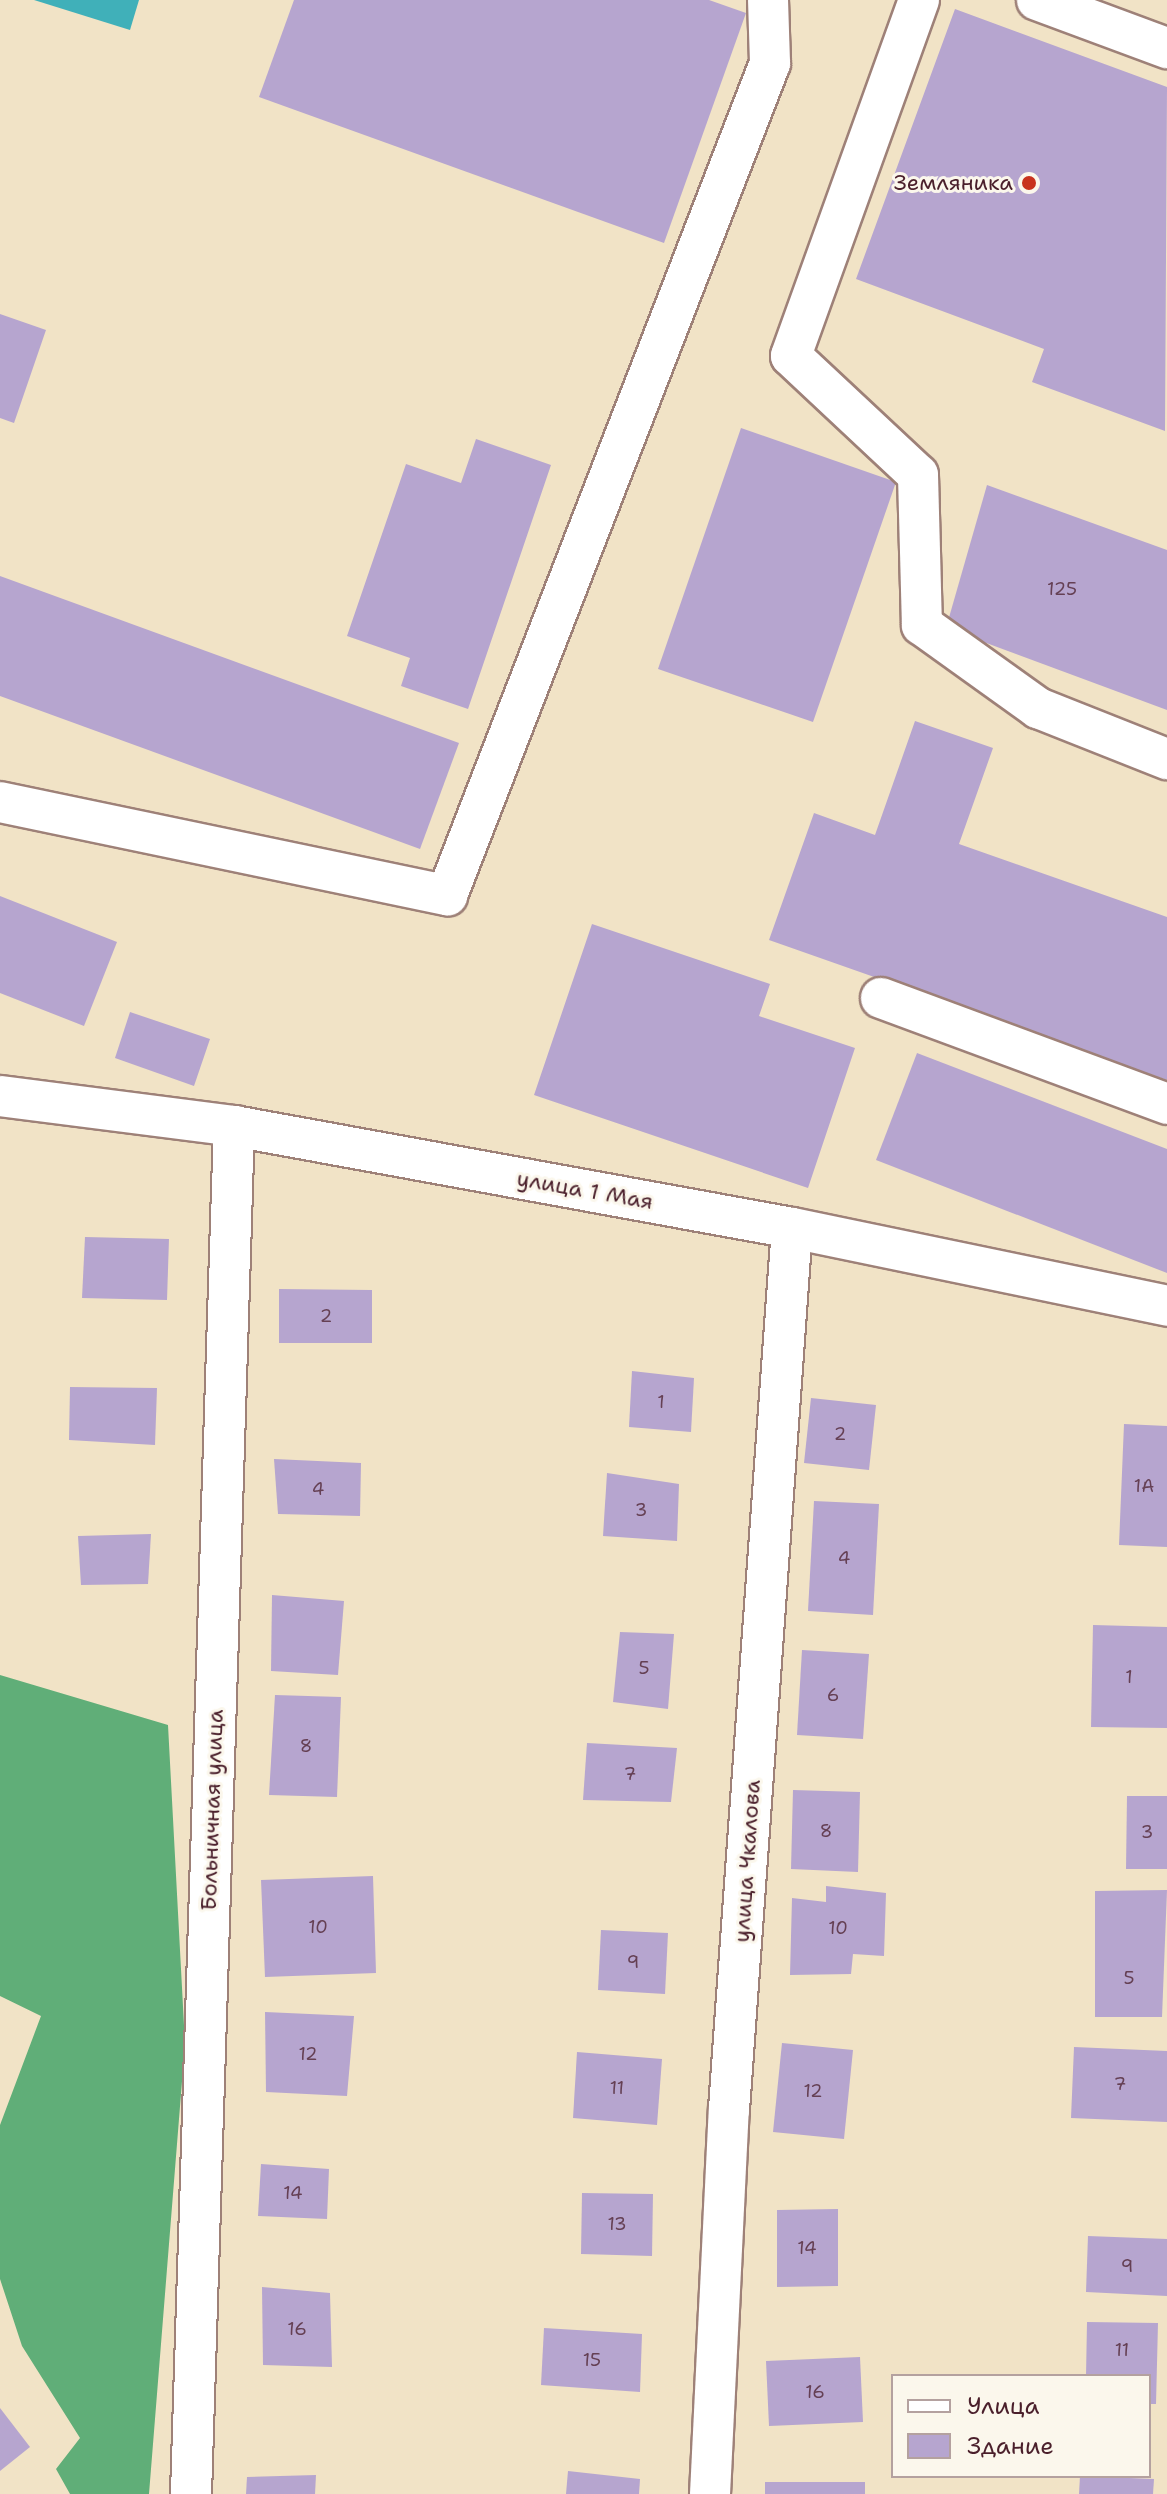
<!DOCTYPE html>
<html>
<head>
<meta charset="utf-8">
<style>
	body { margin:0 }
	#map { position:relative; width:1167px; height:2494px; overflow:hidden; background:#f1e3c6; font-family:"Shantell Sans",sans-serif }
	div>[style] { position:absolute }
	.forest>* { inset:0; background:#60ae78 }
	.water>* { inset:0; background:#40b0b9 }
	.building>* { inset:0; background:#b6a5cf }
	.roads { filter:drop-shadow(2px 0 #9e8178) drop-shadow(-2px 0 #9e8178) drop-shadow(0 2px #9e8178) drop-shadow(0 -2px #9e8178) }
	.minor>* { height:40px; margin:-20px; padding:0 20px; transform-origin:20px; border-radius:20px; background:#fff }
	.dots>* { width:22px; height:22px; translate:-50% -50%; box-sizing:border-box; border:4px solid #fbf7ec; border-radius:50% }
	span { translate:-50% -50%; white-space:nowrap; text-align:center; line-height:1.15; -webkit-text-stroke:6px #fbf7ec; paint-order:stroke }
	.number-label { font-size:18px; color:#654054 }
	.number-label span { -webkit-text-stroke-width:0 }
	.poi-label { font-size:22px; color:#4a1f2b }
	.right { translate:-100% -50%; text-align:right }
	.street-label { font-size:22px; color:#4a1f2b }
	.legend { position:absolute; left:891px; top:2374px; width:260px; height:104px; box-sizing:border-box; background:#fbf7ec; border:2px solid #b4a19f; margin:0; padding:10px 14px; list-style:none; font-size:24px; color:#4a1f2b }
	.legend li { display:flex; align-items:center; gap:16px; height:40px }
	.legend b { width:40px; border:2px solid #b4a19f }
</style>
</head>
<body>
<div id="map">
	<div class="forest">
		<div style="clip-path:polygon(0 1675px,168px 1725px,185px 2044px,149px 2494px,70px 2494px,56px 2469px,80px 2438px,22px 2346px,0 2279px,0 2125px,41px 2016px,0 1996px)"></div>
	</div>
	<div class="water">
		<div style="clip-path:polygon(34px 0,139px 0,130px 30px)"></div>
	</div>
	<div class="building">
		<div style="clip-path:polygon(294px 0,709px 0,746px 13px,664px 243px,259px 97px)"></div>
		<div style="clip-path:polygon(955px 9px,1167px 87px,1165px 431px,1032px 382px,1044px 349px,856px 279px)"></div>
		<div style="clip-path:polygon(0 314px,46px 330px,14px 423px,0 418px)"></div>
		<div style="clip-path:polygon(741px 428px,896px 482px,813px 722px,658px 669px)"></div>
		<div style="clip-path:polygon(476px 439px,551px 465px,468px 709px,401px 686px,410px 658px,347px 636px,406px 464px,461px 483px)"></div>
		<div style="clip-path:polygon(987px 485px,1167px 550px,1167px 710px,946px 628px)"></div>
		<div style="clip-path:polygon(0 576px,459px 743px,420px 849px,0 696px)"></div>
		<div style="clip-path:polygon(915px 721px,993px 748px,959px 844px,1167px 917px,1167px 1080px,769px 940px,814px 813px,875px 835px)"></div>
		<div style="clip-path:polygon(0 896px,117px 942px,84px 1026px,0 993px)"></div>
		<div style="clip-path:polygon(592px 924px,770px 984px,759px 1016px,855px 1048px,808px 1188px,534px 1095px)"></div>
		<div style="clip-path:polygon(130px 1012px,210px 1039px,194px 1086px,115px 1058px)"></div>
		<div style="clip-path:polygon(917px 1053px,1167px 1149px,1167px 1273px,876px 1160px)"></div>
		<div style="clip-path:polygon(85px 1237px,169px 1239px,167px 1300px,82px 1298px)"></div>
		<div style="clip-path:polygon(279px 1289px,372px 1290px,372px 1343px,279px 1343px)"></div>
		<div style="clip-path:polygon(632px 1371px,694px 1378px,691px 1432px,629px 1427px)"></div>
		<div style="clip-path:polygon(70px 1387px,157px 1388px,155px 1445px,69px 1440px)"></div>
		<div style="clip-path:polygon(811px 1398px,876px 1405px,869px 1470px,804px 1463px)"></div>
		<div style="clip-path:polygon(1124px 1424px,1167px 1426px,1167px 1547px,1119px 1545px)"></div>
		<div style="clip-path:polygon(274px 1459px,361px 1463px,360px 1516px,278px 1514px)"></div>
		<div style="clip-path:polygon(607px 1473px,679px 1484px,677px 1541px,603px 1536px)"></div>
		<div style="clip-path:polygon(814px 1501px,879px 1504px,873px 1615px,808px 1611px)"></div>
		<div style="clip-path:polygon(151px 1534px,148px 1584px,81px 1585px,78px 1536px)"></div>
		<div style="clip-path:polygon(272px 1595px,344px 1601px,338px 1675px,271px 1671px)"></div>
		<div style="clip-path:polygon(1093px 1625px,1167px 1627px,1167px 1728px,1091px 1727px)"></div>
		<div style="clip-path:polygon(620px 1632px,674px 1634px,668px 1709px,613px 1702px)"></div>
		<div style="clip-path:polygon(802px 1650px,869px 1654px,863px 1739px,797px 1735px)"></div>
		<div style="clip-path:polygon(275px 1695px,341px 1697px,337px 1797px,269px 1795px)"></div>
		<div style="clip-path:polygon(587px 1743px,677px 1748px,671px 1802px,583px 1800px)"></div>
		<div style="clip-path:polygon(793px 1790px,860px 1792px,858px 1872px,791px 1869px)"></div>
		<div style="clip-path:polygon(1127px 1796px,1167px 1796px,1167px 1869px,1126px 1869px)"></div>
		<div style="clip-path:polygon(373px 1876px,376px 1973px,265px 1977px,261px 1880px)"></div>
		<div style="clip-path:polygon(826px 1886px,886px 1893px,884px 1956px,853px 1954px,851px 1974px,790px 1975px,792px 1898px,826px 1902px)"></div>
		<div style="clip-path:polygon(1167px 1890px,1162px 2017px,1095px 2017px,1095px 1891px)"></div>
		<div style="clip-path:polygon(601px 1930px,668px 1933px,665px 1994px,598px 1990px)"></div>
		<div style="clip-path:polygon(265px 2012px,354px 2016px,347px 2096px,266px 2092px)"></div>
		<div style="clip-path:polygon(782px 2043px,853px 2050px,844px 2139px,773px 2132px)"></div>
		<div style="clip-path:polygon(1074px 2047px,1167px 2051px,1167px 2122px,1071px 2118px)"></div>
		<div style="clip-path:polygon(577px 2052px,662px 2059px,657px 2125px,573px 2118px)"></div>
		<div style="clip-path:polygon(261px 2164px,329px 2169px,327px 2219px,258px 2216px)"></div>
		<div style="clip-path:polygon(582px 2193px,653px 2194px,652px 2256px,581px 2254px)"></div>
		<div style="clip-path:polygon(838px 2209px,838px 2286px,777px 2287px,777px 2210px)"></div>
		<div style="clip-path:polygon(1088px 2236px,1167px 2239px,1167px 2296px,1086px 2292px)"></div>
		<div style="clip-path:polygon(262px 2287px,330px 2293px,332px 2367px,263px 2365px)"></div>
		<div style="clip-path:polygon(1087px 2322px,1158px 2323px,1156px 2404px,1149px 2404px,1149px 2376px,1086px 2376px)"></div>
		<div style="clip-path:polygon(544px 2328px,642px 2334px,640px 2392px,541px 2385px)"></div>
		<div style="clip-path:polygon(860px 2357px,863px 2422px,769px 2426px,766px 2361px)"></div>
		<div style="clip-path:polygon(0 2408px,30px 2447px,0 2471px)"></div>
		<div style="clip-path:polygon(568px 2471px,640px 2479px,639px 2494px,566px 2494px)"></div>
		<div style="clip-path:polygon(316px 2475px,315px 2494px,246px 2494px,247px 2477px)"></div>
		<div style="clip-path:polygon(1080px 2476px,1154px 2479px,1153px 2494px,1079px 2494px)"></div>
		<div style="clip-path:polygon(765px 2482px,865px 2482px,865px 2494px,765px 2494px)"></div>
	</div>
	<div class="roads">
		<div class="minor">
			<div style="left:919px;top:0;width:378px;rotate:109.8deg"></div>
			<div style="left:791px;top:356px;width:174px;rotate:43.1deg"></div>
			<div style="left:918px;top:475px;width:150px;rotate:88.5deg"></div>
			<div style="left:922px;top:625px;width:143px;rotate:35.6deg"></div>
			<div style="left:1038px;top:708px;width:139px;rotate:21.6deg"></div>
			<div style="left:1037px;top:0;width:139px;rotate:20.3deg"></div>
			<div style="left:0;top:802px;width:457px;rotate:11.8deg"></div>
			<div style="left:447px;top:895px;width:892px;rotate:-68.78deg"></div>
			<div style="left:770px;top:63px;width:63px;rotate:-91.8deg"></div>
			<div style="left:881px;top:998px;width:305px;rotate:20.3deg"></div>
			<div style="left:0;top:1096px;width:236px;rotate:7.3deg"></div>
			<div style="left:234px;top:1126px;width:567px;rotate:10.36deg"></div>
			<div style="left:792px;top:1228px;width:383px;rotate:11.7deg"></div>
			<div style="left:191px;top:2494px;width:1369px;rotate:-88.2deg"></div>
			<div style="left:710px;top:2494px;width:385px;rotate:-87.2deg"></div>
			<div style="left:729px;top:2109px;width:883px;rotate:-85.91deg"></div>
		</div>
	</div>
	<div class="dots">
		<div style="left:1029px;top:183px;background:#c8321e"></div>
	</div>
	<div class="number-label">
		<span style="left:1062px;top:589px">125</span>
		<span style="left:326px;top:1316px">2</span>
		<span style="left:661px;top:1402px">1</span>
		<span style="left:840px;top:1434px">2</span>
		<span style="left:1144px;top:1486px">1А</span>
		<span style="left:318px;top:1489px">4</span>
		<span style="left:641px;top:1510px">3</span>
		<span style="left:844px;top:1558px">4</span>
		<span style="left:644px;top:1668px">5</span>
		<span style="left:1129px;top:1677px">1</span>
		<span style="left:833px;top:1695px">6</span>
		<span style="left:306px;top:1746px">8</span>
		<span style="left:630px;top:1774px">7</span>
		<span style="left:826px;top:1831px">8</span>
		<span style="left:1147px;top:1832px">3</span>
		<span style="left:318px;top:1927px">10</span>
		<span style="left:838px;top:1928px">10</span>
		<span style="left:633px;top:1962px">9</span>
		<span style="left:1129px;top:1978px">5</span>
		<span style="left:308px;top:2054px">12</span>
		<span style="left:1120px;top:2084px">7</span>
		<span style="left:617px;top:2088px">11</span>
		<span style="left:813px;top:2091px">12</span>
		<span style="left:293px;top:2193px">14</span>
		<span style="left:617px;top:2224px">13</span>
		<span style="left:807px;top:2248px">14</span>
		<span style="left:1127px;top:2266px">9</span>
		<span style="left:297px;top:2329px">16</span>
		<span style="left:1122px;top:2350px">11</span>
		<span style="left:592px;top:2360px">15</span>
		<span style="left:815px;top:2392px">16</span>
	</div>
	<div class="poi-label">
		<span class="right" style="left:1013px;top:183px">Земляника</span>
	</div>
	<div class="street-label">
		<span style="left:585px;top:1190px;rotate:10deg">улица 1 Мая</span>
		<span style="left:212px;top:1810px;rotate:-88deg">Больничная улица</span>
		<span style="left:747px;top:1861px;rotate:-86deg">улица Чкалова</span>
	</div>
	<ul class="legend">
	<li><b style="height:10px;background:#fff"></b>Улица</li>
	<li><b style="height:22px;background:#b6a5cf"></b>Здание</li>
	</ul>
</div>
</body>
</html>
